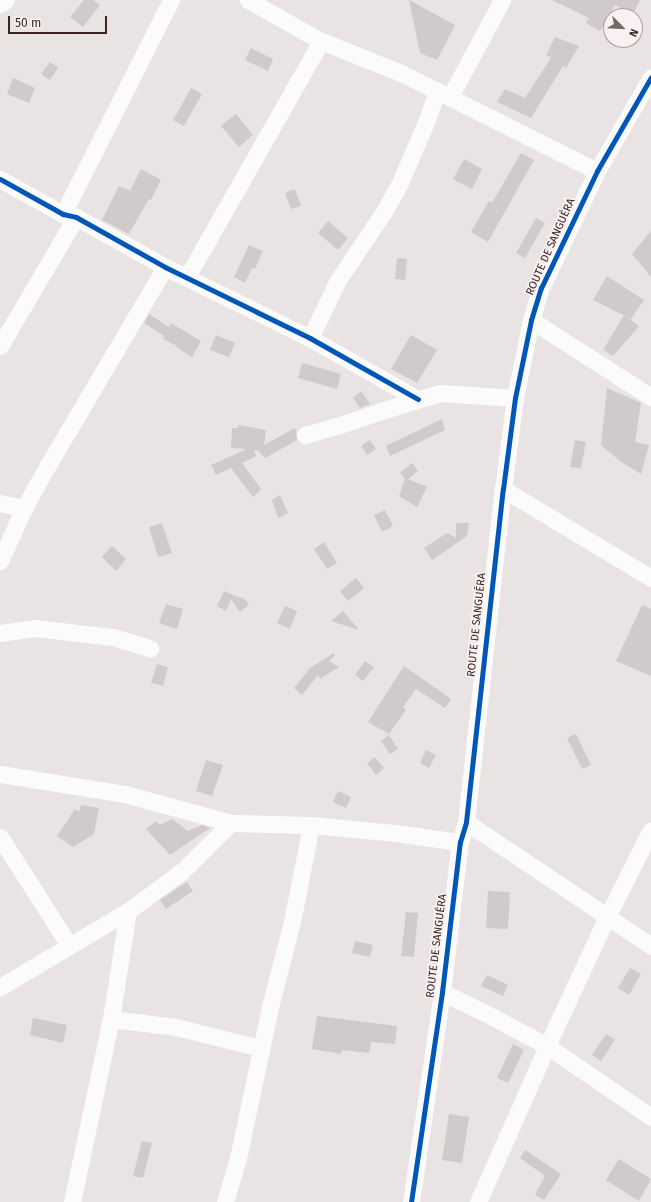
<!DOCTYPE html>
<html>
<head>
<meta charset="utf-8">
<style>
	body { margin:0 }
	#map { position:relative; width:651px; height:1202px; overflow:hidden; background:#e9e3e4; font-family:"Fira Sans",sans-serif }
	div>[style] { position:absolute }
	.building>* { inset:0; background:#d0caca }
	.minor>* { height:17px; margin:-8.5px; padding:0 8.5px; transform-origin:8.5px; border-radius:8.5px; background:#fcfbfb }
	.cycleway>* { height:5px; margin:-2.5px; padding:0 2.5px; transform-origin:2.5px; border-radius:2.5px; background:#0057b8 }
	span { translate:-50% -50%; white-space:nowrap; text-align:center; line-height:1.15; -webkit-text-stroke:3.5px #f7f1f2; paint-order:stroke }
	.street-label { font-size:11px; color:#3b2422 }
	.north { position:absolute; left:603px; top:8px; width:40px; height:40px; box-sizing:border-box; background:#f7f1f2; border:1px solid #ac9f9f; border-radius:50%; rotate:114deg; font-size:11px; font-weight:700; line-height:16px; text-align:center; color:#3b2422 }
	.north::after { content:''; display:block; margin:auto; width:14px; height:18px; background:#786766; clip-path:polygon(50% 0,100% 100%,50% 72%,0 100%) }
	.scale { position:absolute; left:8px; top:16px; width:99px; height:18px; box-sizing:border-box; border:2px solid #3b2422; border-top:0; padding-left:5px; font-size:12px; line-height:14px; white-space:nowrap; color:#3b2422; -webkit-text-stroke:3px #f7f1f2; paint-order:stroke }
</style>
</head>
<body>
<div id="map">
	<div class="building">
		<div style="clip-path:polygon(84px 0,93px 0,100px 5px,83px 27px,70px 17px)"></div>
		<div style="clip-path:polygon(409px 0,455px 25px,437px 60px,420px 53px)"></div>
		<div style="clip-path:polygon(552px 0,640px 0,633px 14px,611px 3px,615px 5px,600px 31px,586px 23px,589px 18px)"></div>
		<div style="clip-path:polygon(555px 37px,579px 46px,566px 68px,563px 66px,531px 118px,497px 102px,505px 89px,525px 98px,551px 58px,546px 55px)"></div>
		<div style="clip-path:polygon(251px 48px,273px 59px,268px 71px,245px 60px)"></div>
		<div style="clip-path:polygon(50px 62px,58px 68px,50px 80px,41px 74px)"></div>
		<div style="clip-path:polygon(13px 78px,35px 88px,29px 103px,7px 94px)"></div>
		<div style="clip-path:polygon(191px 88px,202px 94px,184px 126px,173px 120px)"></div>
		<div style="clip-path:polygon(236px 114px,253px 135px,239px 147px,221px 126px)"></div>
		<div style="clip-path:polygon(521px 153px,534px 160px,488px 242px,471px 232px,489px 201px,492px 203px)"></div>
		<div style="clip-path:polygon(464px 159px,482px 169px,472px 189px,453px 179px)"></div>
		<div style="clip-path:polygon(141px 169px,161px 180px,151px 200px,149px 199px,129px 234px,102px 220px,119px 186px,130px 191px)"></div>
		<div style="clip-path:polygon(295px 189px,301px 206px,291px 209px,285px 193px)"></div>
		<div style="clip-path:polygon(536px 218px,545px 223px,525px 258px,516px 253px)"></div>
		<div style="clip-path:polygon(328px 221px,348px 238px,338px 250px,318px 233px)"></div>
		<div style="clip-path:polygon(651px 231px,651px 277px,632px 254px)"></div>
		<div style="clip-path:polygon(249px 245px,263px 251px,255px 269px,252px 268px,245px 283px,234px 277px)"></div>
		<div style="clip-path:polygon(397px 258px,407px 259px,405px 280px,395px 279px)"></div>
		<div style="clip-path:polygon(607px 276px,644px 300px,631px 319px,593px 300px)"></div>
		<div style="clip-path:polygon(149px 314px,169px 327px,171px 323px,201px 341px,192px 357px,176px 347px,177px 346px,163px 339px,164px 336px,144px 323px)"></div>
		<div style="clip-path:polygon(624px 315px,639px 326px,613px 356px,603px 350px)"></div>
		<div style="clip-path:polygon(216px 335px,235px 343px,229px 357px,210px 350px)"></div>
		<div style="clip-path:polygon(411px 335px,437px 350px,417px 383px,391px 369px)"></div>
		<div style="clip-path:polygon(302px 363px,341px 374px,337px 389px,298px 378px)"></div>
		<div style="clip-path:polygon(607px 388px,641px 403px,635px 442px,649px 445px,641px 474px,620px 461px,601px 445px)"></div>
		<div style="clip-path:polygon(361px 391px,370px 404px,360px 408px,353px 398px)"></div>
		<div style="clip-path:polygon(442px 419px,445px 430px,390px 456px,386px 446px)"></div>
		<div style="clip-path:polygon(239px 425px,266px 430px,264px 445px,295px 428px,296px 431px,297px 440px,265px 458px,258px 450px,254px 450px,256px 456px,242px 463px,261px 489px,253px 497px,231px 468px,216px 475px,211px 465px,247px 449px,231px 448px,232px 428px,238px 428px)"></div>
		<div style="clip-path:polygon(370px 440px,376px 449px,367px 455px,361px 446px)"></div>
		<div style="clip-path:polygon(575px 440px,586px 442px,581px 468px,570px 467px)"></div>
		<div style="clip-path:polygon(412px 463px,418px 471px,408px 479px,427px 487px,417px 507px,399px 496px,405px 478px,400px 473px)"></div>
		<div style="clip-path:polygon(280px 495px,288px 513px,278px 518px,272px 500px)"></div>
		<div style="clip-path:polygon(385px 510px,393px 526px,382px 532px,374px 515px)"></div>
		<div style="clip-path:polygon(162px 523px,172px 553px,158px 557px,149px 527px)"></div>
		<div style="clip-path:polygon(456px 523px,469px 523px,467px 536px,432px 560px,424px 548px,447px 533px,456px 538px)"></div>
		<div style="clip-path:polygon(324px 542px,337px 563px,327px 569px,314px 549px)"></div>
		<div style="clip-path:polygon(112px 546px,126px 559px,116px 571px,102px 557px)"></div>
		<div style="clip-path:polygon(356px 578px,364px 588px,348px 601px,340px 591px)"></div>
		<div style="clip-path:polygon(224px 591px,240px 598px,243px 597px,249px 605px,240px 612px,231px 599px,226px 611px,217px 606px)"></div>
		<div style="clip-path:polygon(166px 604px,183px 609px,177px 629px,159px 623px)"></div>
		<div style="clip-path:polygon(642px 605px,651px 609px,651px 676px,616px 661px)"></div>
		<div style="clip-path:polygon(285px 606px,297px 611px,290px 629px,277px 623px)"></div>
		<div style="clip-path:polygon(343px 611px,359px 630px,331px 621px)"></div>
		<div style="clip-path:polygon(334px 653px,335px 655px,329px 661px,339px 667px,320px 679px,318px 675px,302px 695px,294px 688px,310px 668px)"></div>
		<div style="clip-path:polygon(365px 661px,374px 667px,363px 681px,355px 675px)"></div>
		<div style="clip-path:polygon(157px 664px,168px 667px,163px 686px,151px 683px)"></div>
		<div style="clip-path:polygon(404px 666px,451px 699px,445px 708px,416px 689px,403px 707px,406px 710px,389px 734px,368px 722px)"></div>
		<div style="clip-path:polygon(576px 734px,591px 765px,582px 769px,567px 738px)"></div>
		<div style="clip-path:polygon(389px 735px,398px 749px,390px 754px,381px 741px)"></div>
		<div style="clip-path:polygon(426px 750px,436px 755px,429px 768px,420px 763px)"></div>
		<div style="clip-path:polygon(375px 757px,384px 768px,376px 775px,367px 763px)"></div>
		<div style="clip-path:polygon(206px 760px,223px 765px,212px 796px,196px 791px)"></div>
		<div style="clip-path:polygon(338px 791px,351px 797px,346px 808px,333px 802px)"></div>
		<div style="clip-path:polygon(81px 805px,99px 808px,94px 834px,73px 847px,57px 836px,75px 809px,79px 812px)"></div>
		<div style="clip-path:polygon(172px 819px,188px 831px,202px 825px,210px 828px,170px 855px,146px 829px,156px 821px,159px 825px)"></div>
		<div style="clip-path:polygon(187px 882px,193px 891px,166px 909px,160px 900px)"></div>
		<div style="clip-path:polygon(488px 891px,510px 892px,508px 929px,486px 928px)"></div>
		<div style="clip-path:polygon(406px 912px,418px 913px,414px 957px,401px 956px)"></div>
		<div style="clip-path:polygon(355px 941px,373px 945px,370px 957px,352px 953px)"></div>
		<div style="clip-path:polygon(630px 968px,641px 974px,629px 995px,618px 988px)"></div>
		<div style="clip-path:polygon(487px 975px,508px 985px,503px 996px,481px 986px)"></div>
		<div style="clip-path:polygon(317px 1016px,397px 1026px,395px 1044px,371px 1042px,369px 1053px,342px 1050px,341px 1054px,312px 1049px)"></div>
		<div style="clip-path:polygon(33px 1018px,67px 1025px,63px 1043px,30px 1035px)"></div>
		<div style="clip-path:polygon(606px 1034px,615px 1040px,601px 1061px,592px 1055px)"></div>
		<div style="clip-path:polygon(513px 1044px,524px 1050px,508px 1083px,497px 1078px)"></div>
		<div style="clip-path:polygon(449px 1114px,469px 1117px,462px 1163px,442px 1160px)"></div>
		<div style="clip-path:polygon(142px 1141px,152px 1143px,143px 1178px,133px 1176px)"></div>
		<div style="clip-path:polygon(525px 1150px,561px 1174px,544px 1200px,535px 1195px,545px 1176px,520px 1158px)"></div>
		<div style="clip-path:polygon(619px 1159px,651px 1179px,639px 1201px,606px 1180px)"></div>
	</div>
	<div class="minor">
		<div style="left:248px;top:0;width:84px;rotate:29.3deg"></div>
		<div style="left:321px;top:41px;width:86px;rotate:21.8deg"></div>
		<div style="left:401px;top:73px;width:219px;rotate:26.6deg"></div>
		<div style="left:0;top:4px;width:7px;rotate:-34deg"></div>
		<div style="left:450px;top:97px;width:110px;rotate:-61.8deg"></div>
		<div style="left:0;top:179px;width:72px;rotate:29.1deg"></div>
		<div style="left:63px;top:214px;width:13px;rotate:13deg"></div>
		<div style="left:76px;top:217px;width:102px;rotate:29.3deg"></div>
		<div style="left:165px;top:267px;width:161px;rotate:26.1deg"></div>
		<div style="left:310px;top:338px;width:124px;rotate:29.5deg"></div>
		<div style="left:63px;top:214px;width:240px;rotate:-63.2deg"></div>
		<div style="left:187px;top:277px;width:271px;rotate:-60.4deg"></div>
		<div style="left:531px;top:320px;width:143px;rotate:32.7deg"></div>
		<div style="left:310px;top:338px;width:64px;rotate:-64.2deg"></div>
		<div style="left:338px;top:280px;width:84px;rotate:-56.1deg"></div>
		<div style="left:385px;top:210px;width:31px;rotate:-61deg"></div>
		<div style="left:400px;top:183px;width:66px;rotate:-66.9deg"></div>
		<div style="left:426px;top:122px;width:33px;rotate:-70deg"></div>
		<div style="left:0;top:346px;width:150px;rotate:-59.5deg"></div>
		<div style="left:305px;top:435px;width:33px;rotate:-16deg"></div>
		<div style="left:337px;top:426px;width:46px;rotate:-18.8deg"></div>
		<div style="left:381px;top:411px;width:62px;rotate:-17deg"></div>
		<div style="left:440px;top:393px;width:75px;rotate:3.8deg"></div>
		<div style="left:503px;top:489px;width:173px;rotate:31deg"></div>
		<div style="left:0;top:503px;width:25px;rotate:12deg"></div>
		<div style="left:0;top:561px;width:58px;rotate:-65.6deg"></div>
		<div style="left:24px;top:508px;width:49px;rotate:-60.8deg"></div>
		<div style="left:48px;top:465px;width:230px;rotate:-59.4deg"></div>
		<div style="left:0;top:633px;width:35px;rotate:-8deg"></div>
		<div style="left:35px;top:628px;width:79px;rotate:6.6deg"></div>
		<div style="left:113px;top:637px;width:39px;rotate:17deg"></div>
		<div style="left:0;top:774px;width:127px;rotate:9.1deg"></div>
		<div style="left:125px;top:794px;width:110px;rotate:15.3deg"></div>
		<div style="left:231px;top:823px;width:80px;rotate:1.4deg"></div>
		<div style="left:311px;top:825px;width:84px;rotate:5.4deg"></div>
		<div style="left:395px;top:833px;width:66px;rotate:7.9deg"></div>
		<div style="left:466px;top:822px;width:223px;rotate:33.8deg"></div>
		<div style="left:0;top:837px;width:128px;rotate:57.4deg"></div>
		<div style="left:0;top:987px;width:149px;rotate:-30.7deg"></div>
		<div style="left:128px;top:911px;width:66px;rotate:-36.3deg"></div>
		<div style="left:181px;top:872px;width:70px;rotate:-44.4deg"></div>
		<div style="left:442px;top:992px;width:57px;rotate:26.1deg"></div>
		<div style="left:493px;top:1017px;width:61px;rotate:28.2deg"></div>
		<div style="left:547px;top:1046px;width:126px;rotate:34.3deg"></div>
		<div style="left:111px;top:1019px;width:65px;rotate:7deg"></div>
		<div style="left:176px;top:1027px;width:88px;rotate:13.9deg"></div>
		<div style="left:72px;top:1202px;width:187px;rotate:-78deg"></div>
		<div style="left:111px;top:1019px;width:109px;rotate:-81.1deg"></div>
		<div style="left:225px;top:1202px;width:46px;rotate:-73.5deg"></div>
		<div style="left:238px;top:1158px;width:158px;rotate:-78deg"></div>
		<div style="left:271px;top:1003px;width:84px;rotate:-75.5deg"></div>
		<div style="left:292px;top:922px;width:99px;rotate:-78.9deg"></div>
		<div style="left:411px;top:1202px;width:212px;rotate:-81.6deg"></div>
		<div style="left:442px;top:992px;width:151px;rotate:-83.2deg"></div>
		<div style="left:460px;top:842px;width:21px;rotate:-73deg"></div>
		<div style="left:466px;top:822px;width:335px;rotate:-83.7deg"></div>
		<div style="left:503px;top:489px;width:92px;rotate:-82.5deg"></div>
		<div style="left:515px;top:398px;width:80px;rotate:-78.4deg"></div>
		<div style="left:531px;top:320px;width:34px;rotate:-73deg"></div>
		<div style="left:541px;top:288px;width:130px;rotate:-64.4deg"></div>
		<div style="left:597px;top:171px;width:108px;rotate:-60.1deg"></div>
		<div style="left:478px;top:1202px;width:171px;rotate:-66.1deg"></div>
		<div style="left:547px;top:1046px;width:142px;rotate:-65.1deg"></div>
		<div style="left:607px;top:917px;width:97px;rotate:-63.2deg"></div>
	</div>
	<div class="cycleway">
		<div style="left:0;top:179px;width:72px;rotate:29.1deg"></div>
		<div style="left:63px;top:214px;width:13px;rotate:13deg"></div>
		<div style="left:76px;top:217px;width:102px;rotate:29.3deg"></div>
		<div style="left:165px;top:267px;width:161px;rotate:26.1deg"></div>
		<div style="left:310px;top:338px;width:124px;rotate:29.5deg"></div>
		<div style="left:411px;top:1202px;width:212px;rotate:-81.6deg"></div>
		<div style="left:442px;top:992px;width:151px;rotate:-83.2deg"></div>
		<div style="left:460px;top:842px;width:21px;rotate:-73deg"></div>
		<div style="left:466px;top:822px;width:335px;rotate:-83.7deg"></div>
		<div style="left:503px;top:489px;width:92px;rotate:-82.5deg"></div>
		<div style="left:515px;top:398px;width:80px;rotate:-78.4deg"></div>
		<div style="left:531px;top:320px;width:34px;rotate:-73deg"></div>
		<div style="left:541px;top:288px;width:130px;rotate:-64.4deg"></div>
		<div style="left:597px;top:171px;width:108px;rotate:-60.1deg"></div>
	</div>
	<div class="street-label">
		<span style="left:551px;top:247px;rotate:-66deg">ROUTE DE SANGUÉRA</span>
		<span style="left:477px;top:625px;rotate:-84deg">ROUTE DE SANGUÉRA</span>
		<span style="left:437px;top:946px;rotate:-83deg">ROUTE DE SANGUÉRA</span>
	</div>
	<div class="north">N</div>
	<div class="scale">50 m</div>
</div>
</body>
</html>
